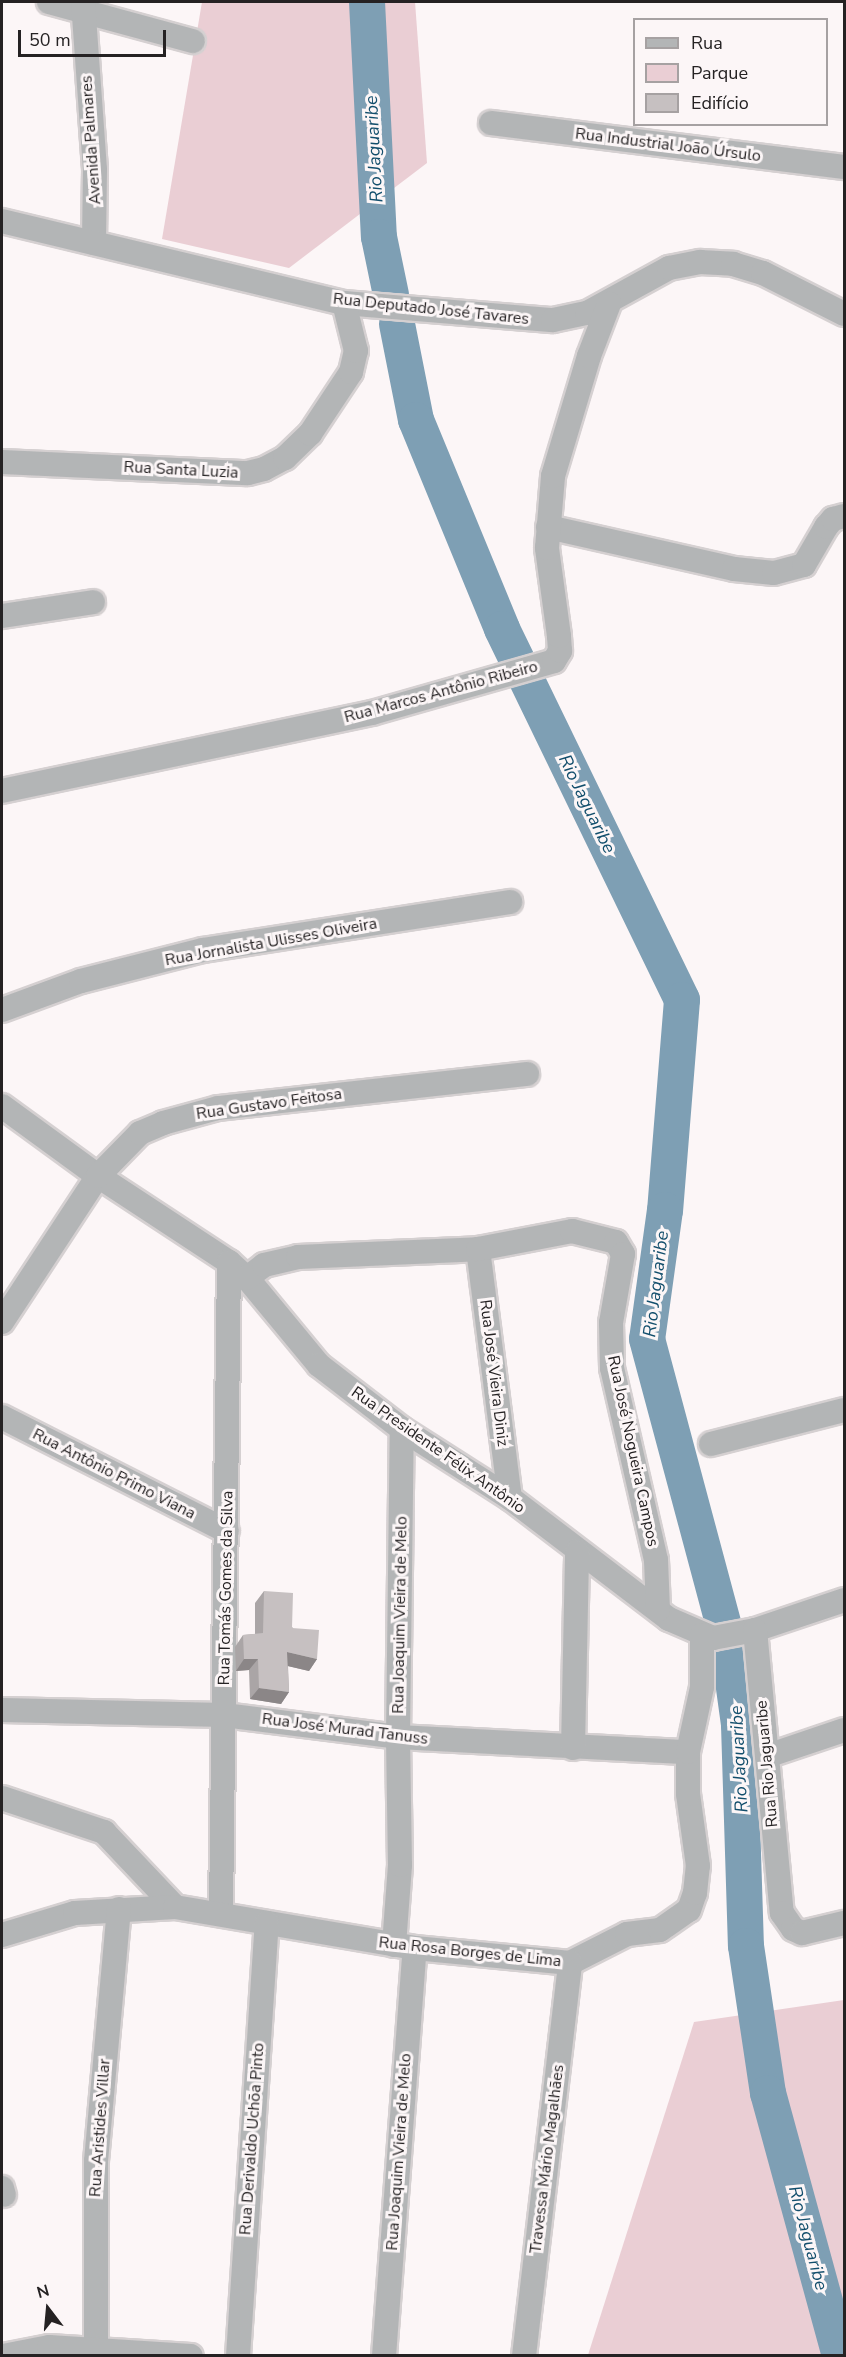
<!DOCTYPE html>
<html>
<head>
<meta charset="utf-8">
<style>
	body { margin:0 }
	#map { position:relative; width:846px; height:2357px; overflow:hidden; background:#fcf6f7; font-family:"Nunito Sans",sans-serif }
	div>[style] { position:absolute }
	.green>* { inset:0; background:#eaced4 }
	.river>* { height:36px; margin:-18px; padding:0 18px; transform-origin:18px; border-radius:18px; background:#7e9fb4 }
	.roads { filter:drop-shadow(2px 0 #d5d0d1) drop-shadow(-2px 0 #d5d0d1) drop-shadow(0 2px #d5d0d1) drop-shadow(0 -2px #d5d0d1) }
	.minor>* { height:24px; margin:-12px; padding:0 12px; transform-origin:12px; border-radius:12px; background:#b3b5b6 }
	.wall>* { inset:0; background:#aaa5a6 }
	.shaded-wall>* { inset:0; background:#8b8687 }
	.building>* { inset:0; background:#c6c0c1 }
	span { translate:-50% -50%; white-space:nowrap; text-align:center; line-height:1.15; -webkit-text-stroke:6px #fcf6f7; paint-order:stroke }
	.street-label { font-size:16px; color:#252223 }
	.water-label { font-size:18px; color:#124e6c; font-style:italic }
	.frame { position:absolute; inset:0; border:3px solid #252223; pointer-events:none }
	.legend { position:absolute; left:633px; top:18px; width:195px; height:108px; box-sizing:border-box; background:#fcf6f7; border:2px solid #a6a1a2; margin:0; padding:8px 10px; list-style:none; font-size:18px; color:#252223 }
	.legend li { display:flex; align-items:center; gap:12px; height:30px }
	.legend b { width:30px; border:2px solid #a6a1a2 }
	.north { position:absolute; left:18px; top:2279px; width:60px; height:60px; -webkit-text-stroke:4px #fcf6f7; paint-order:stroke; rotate:344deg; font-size:16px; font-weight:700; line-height:24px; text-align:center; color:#252223 }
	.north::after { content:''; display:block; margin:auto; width:21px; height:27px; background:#252223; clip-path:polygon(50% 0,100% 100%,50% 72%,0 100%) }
	.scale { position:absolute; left:18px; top:30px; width:148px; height:27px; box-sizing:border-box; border:3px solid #252223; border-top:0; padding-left:8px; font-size:18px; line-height:21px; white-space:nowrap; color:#252223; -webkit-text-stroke:4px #fcf6f7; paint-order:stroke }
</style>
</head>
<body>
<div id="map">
	<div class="green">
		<div style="clip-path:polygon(202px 2px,415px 2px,427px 163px,289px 268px,162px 239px)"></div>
		<div style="clip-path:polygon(844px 2000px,844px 2355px,588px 2355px,694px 2022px)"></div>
	</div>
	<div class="river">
		<div style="left:367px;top:2px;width:235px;rotate:87.1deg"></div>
		<div style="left:379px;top:237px;width:59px;rotate:78.3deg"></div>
		<div style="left:397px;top:324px;width:98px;rotate:78.8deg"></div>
		<div style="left:416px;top:420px;width:226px;rotate:67.6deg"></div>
		<div style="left:502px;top:629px;width:412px;rotate:64.1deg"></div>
		<div style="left:682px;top:1000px;width:211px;rotate:94.6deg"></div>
		<div style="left:665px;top:1210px;width:130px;rotate:97.9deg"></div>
		<div style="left:647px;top:1339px;width:309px;rotate:75deg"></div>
		<div style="left:727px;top:1637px;width:89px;rotate:82.2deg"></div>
		<div style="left:739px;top:1725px;width:221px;rotate:88.2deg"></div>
		<div style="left:746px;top:1946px;width:149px;rotate:81.5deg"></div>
		<div style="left:768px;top:2093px;width:273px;rotate:74.7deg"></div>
	</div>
	<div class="roads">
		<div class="minor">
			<div style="left:49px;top:2px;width:149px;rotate:15.2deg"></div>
			<div style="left:83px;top:2px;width:168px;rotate:85.9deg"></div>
			<div style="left:95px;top:170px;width:73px;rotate:90.8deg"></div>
			<div style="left:491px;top:123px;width:356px;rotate:7.1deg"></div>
			<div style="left:2px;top:221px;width:352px;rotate:13.5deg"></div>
			<div style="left:344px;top:303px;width:210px;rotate:4.7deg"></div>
			<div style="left:553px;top:320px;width:35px;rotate:-12deg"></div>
			<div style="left:587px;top:313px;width:94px;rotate:-28.8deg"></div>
			<div style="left:669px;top:268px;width:32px;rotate:-11deg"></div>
			<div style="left:700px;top:262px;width:33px;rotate:3deg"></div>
			<div style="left:733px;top:264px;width:31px;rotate:17deg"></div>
			<div style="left:763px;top:273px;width:91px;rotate:26.8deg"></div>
			<div style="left:2px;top:462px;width:246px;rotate:2.6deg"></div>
			<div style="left:248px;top:473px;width:16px;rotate:-14deg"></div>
			<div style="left:264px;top:469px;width:24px;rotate:-28deg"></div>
			<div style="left:285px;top:458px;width:35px;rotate:-44deg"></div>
			<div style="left:310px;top:434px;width:74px;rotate:-56.5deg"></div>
			<div style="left:351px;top:372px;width:22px;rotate:-77deg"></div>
			<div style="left:356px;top:351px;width:49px;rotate:-104deg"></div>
			<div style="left:548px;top:527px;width:191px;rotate:12.7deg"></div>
			<div style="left:734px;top:569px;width:40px;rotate:5.7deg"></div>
			<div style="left:774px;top:573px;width:31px;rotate:-15deg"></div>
			<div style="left:804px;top:565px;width:44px;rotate:-59.9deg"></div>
			<div style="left:826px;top:527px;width:11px;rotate:-49deg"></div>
			<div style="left:833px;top:519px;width:11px;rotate:-15deg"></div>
			<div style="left:2px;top:616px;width:92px;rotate:-8.7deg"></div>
			<div style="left:2px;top:791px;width:378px;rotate:-11.9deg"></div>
			<div style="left:372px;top:713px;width:189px;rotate:-15.9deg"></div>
			<div style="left:554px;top:661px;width:12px;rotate:-59deg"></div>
			<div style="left:560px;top:651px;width:15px;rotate:-94deg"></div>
			<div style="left:559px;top:636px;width:89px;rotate:-97.8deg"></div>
			<div style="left:547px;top:548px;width:72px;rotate:-85.2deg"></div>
			<div style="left:553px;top:476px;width:125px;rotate:-73.3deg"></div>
			<div style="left:589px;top:356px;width:56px;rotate:-69deg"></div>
			<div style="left:2px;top:1010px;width:84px;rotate:-20.2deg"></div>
			<div style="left:81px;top:981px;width:126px;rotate:-14.3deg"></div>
			<div style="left:203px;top:950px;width:311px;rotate:-8.9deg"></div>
			<div style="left:2px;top:1106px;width:119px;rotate:36.1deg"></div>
			<div style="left:98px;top:1176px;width:157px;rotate:33.3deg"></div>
			<div style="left:229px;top:1262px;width:24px;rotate:42deg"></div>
			<div style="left:247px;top:1278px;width:113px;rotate:50.4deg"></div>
			<div style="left:319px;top:1365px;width:105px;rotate:37.6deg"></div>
			<div style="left:402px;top:1429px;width:128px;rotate:32.6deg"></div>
			<div style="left:510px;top:1498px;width:200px;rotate:37.3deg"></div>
			<div style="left:669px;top:1619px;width:48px;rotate:23.4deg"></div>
			<div style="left:713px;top:1638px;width:43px;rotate:-10.8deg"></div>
			<div style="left:755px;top:1630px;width:94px;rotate:-18.6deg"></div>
			<div style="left:478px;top:1249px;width:251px;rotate:82.7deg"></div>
			<div style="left:247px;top:1278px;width:21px;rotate:-37deg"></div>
			<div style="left:264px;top:1265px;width:35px;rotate:-13deg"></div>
			<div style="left:298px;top:1257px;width:180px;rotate:-2.5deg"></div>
			<div style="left:478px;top:1249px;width:96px;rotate:-10.8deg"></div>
			<div style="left:572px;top:1231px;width:45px;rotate:14deg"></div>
			<div style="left:616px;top:1242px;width:14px;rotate:60deg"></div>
			<div style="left:623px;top:1254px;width:70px;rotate:99.9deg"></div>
			<div style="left:611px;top:1323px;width:45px;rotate:88.7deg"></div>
			<div style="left:612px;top:1368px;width:197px;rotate:77.1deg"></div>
			<div style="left:656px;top:1560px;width:50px;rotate:87.7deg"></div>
			<div style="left:2px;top:1322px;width:175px;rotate:-56.7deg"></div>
			<div style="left:98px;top:1176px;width:60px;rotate:-45.7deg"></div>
			<div style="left:140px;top:1133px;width:25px;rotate:-23deg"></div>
			<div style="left:163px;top:1123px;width:57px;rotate:-15.3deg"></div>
			<div style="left:218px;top:1108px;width:311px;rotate:-6.3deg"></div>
			<div style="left:2px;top:1417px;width:252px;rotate:26.9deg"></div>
			<div style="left:711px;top:1444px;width:137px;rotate:-14.3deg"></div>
			<div style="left:755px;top:1630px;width:284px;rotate:84.6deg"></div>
			<div style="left:782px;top:1913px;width:19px;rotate:55deg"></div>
			<div style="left:793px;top:1929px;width:10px;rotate:24deg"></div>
			<div style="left:802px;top:1933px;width:43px;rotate:-13.4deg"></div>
			<div style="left:2px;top:1710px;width:222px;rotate:1.3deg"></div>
			<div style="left:224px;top:1715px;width:175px;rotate:7.2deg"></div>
			<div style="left:398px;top:1737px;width:290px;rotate:3deg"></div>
			<div style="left:573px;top:1748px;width:196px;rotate:-88.8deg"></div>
			<div style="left:767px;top:1756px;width:81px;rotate:-18.7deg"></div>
			<div style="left:2px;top:1798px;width:108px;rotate:18.4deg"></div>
			<div style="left:104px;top:1832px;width:103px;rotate:46.6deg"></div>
			<div style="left:221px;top:1914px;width:652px;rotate:-89.3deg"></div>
			<div style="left:2px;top:1935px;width:76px;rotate:-16.8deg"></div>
			<div style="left:75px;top:1913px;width:100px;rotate:-3.4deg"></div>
			<div style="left:175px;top:1907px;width:243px;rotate:9.7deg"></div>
			<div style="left:415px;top:1948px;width:156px;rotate:5.5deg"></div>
			<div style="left:570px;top:1963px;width:64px;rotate:-27deg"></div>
			<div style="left:627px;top:1934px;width:33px;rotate:-7deg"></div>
			<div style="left:660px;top:1930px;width:35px;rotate:-35deg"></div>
			<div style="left:689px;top:1910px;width:18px;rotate:-71deg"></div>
			<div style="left:695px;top:1893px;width:27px;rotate:-84deg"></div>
			<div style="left:698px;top:1866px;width:73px;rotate:-97.9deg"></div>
			<div style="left:688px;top:1794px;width:42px;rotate:-90deg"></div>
			<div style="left:688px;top:1752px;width:66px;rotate:-77.8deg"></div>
			<div style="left:702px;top:1687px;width:52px;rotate:-90deg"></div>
			<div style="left:394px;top:1945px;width:80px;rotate:-85.7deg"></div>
			<div style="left:400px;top:1865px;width:128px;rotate:-90.9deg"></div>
			<div style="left:398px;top:1737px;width:308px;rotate:-89.3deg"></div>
			<div style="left:2px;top:2188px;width:7px;rotate:74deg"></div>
			<div style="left:96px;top:2347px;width:186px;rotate:-90deg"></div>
			<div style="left:96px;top:2161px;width:253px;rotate:-84.8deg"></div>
			<div style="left:3px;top:2356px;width:47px;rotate:-11.1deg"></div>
			<div style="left:49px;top:2347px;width:142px;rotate:3.6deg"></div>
			<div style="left:238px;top:2356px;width:434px;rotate:-86.2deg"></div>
			<div style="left:384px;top:2356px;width:409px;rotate:-85.7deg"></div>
			<div style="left:524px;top:2356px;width:396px;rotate:-83.3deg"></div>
		</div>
	</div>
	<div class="wall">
		<div style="clip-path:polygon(264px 1591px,317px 1659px,309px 1671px,288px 1666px,289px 1692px,281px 1704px,250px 1699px,249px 1670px,236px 1671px,235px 1647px,243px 1635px,255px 1634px,255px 1603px)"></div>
	</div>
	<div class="shaded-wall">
		<div style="clip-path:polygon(287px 1652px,317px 1659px,309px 1671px,279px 1664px)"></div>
		<div style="clip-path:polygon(244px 1659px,258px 1659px,249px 1670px,236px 1671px)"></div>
		<div style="clip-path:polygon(259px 1688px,289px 1692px,281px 1704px,250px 1699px)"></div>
	</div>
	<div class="building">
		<div style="clip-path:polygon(264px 1591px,293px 1593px,292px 1628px,319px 1630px,317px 1659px,287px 1652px,289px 1692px,259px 1688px,258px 1659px,244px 1659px,243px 1635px,263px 1633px)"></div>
	</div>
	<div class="street-label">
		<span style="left:91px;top:140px;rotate:-94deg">Avenida Palmares</span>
		<span style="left:668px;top:145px;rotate:7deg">Rua Industrial João Úrsulo</span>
		<span style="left:431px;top:309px;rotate:6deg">Rua Deputado José Tavares</span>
		<span style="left:181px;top:470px;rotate:3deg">Rua Santa Luzia</span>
		<span style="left:441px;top:692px;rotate:-15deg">Rua Marcos Antônio Ribeiro</span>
		<span style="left:271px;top:942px;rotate:-10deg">Rua Jornalista Ulisses Oliveira</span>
		<span style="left:269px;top:1104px;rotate:-8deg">Rua Gustavo Feitosa</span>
		<span style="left:494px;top:1373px;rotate:83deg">Rua José Vieira Diniz</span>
		<span style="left:438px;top:1450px;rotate:35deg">Rua Presidente Félix Antônio</span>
		<span style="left:633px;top:1451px;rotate:78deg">Rua José Nogueira Campos</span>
		<span style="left:114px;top:1474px;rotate:27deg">Rua Antônio Primo Viana</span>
		<span style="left:226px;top:1588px;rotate:-89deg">Rua Tomás Gomes da Silva</span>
		<span style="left:400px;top:1615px;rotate:-89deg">Rua Joaquim Vieira de Melo</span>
		<span style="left:345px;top:1729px;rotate:7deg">Rua José Murad Tanuss</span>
		<span style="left:767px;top:1764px;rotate:-95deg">Rua Rio Jaguaribe</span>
		<span style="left:470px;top:1952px;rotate:6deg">Rua Rosa Borges de Lima</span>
		<span style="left:100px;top:2128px;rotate:-86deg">Rua Aristides Villar</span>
		<span style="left:252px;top:2139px;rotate:-86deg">Rua Derivaldo Uchõa Pinto</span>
		<span style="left:399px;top:2152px;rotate:-86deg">Rua Joaquim Vieira de Melo</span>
		<span style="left:547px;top:2159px;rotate:-83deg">Travessa Mário Magalhães</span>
	</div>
	<div class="water-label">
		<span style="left:374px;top:149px;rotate:-93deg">Rio Jaguaribe</span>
		<span style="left:587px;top:804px;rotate:64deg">Rio Jaguaribe</span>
		<span style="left:656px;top:1284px;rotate:-83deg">Rio Jaguaribe</span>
		<span style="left:739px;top:1759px;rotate:-93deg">Rio Jaguaribe</span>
		<span style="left:808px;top:2238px;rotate:75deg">Rio Jaguaribe</span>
	</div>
	<div class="frame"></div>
	<ul class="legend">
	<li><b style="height:8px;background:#b3b5b6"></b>Rua</li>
	<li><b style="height:16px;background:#eaced4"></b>Parque</li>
	<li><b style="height:16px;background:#c6c0c1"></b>Edifício</li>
	</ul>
	<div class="north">N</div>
	<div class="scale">50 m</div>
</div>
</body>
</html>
